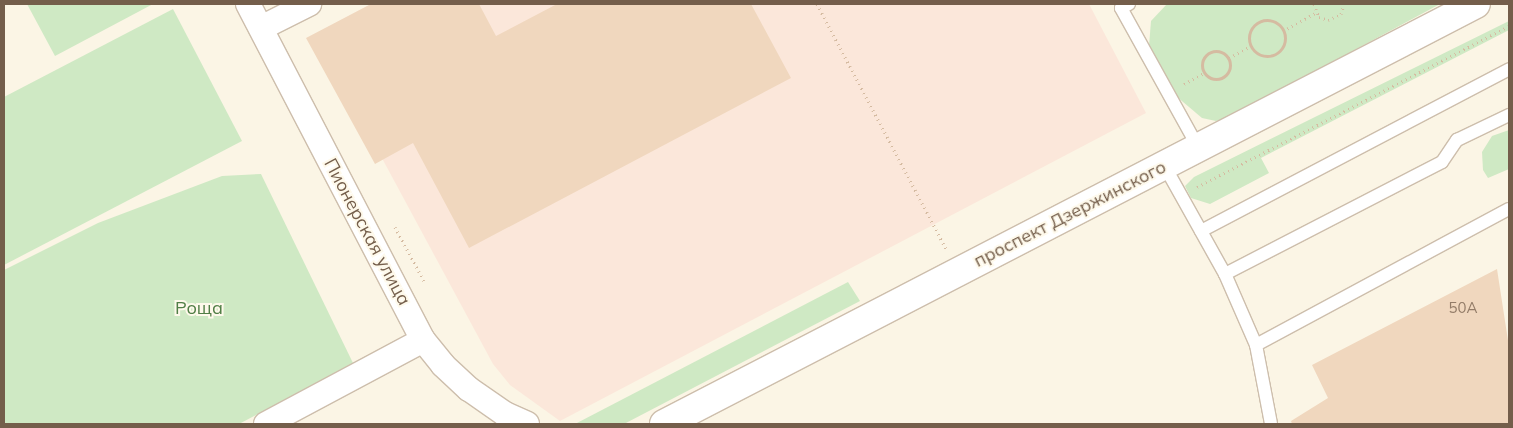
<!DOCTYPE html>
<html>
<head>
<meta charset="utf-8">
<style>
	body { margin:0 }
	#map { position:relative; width:1513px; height:428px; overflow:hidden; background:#fbf5e5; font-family:Mulish,sans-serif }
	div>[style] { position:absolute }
	.commercial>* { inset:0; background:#fbe7da }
	.green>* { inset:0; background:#cfe9c4 }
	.building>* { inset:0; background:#f0d7be }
	.path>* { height:3px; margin-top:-1.5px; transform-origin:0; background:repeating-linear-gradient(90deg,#d5bba1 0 1px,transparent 0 5px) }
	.path>.ring { margin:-1.5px; padding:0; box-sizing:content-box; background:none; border:3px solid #d5bba1; border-radius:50% }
	.roads { filter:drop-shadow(1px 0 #cdbeac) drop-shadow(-1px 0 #cdbeac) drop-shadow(0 1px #cdbeac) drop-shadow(0 -1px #cdbeac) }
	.service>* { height:12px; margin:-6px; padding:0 6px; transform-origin:6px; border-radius:6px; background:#fff }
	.minor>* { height:24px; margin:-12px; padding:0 12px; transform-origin:12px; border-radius:12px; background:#fff }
	.tertiary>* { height:28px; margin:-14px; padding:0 14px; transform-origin:14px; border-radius:14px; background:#fff }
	span { translate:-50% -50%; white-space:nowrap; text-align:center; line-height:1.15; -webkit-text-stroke:4px #fef9eb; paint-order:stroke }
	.number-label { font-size:15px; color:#937c68 }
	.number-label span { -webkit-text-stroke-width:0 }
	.street-label { font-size:18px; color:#745e4b }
	.park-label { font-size:18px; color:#517e46 }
	.frame { position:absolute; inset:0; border:5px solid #745e4b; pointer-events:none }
</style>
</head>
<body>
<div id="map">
	<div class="commercial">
		<div style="clip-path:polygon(371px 4px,1089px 4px,1146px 113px,560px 421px,510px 385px,493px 364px,315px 34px)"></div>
	</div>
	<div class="green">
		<div style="clip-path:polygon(27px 4px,153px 4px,55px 56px)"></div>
		<div style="clip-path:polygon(1167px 4px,1440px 4px,1230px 117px,1216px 121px,1202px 118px,1176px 96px,1149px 46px,1151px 21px)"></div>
		<div style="clip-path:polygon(173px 9px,242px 141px,4px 265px,4px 97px)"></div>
		<div style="clip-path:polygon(1509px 21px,1509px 30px,1261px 158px,1269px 173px,1210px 204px,1191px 198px,1185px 186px,1194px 177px)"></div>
		<div style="clip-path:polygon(1509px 130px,1509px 169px,1488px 178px,1483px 170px,1482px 152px,1492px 136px)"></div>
		<div style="clip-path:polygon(261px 174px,353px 363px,239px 424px,4px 424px,4px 270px,98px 223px,222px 176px)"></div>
		<div style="clip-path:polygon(848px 282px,860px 301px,624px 424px,575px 424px)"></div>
	</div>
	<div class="building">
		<div style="clip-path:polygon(371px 4px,479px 4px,496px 36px,557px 4px,751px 4px,791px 78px,469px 248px,413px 143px,375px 164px,306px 38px)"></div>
		<div style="clip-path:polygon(1497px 269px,1509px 347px,1509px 424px,1292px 424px,1291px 421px,1328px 398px,1312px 365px)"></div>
	</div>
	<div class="path">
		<div style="left:817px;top:4px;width:277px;rotate:62.2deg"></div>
		<div style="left:1314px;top:4px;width:14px;rotate:69deg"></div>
		<div style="left:1319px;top:17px;width:9px;rotate:18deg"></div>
		<div style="left:1328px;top:20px;width:14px;rotate:-25deg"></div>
		<div style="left:1341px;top:14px;width:10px;rotate:-73deg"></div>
		<div class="ring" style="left:1249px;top:20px;width:33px;height:33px"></div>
		<div style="left:1283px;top:31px;width:37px;rotate:-29deg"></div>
		<div class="ring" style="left:1202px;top:51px;width:25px;height:25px"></div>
		<div style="left:1229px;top:58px;width:25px;rotate:-29deg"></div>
		<div style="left:1184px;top:84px;width:23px;rotate:-29deg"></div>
		<div style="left:1197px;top:187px;width:351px;rotate:-27.3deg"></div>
		<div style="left:395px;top:227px;width:61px;rotate:61.8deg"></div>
	</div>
	<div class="roads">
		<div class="service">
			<div style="left:1129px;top:4px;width:9px;rotate:153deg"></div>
			<div style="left:1121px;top:8px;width:159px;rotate:61deg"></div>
			<div style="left:1164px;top:165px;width:125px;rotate:60.8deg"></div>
			<div style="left:1225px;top:274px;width:77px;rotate:66.4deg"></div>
			<div style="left:1256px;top:345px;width:80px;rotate:79.2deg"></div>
			<div style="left:1201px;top:231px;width:348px;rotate:-27.7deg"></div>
			<div style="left:1225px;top:274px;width:244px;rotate:-27.3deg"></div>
			<div style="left:1442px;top:162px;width:27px;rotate:-56deg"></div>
			<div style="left:1457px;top:140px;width:58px;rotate:-25.7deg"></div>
			<div style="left:1256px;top:345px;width:287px;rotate:-28.3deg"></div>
		</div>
		<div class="minor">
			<div style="left:248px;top:4px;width:379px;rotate:62.5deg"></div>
			<div style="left:423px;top:340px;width:32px;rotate:51deg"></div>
			<div style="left:443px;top:365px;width:35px;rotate:43deg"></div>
			<div style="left:469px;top:389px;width:44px;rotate:34.8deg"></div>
			<div style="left:505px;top:414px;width:24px;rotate:24deg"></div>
			<div style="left:261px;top:28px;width:54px;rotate:-26.6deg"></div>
			<div style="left:266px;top:424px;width:178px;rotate:-28.1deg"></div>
		</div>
		<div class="tertiary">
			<div style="left:664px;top:424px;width:914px;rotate:-27.35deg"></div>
		</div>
	</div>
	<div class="number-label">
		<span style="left:1463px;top:308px">50А</span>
	</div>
	<div class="street-label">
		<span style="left:1070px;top:214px;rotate:-27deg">проспект Дзержинского</span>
		<span style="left:367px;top:232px;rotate:62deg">Пионерская улица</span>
	</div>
	<div class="park-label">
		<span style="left:199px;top:308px">Роща</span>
	</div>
	<div class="frame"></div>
</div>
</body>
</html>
